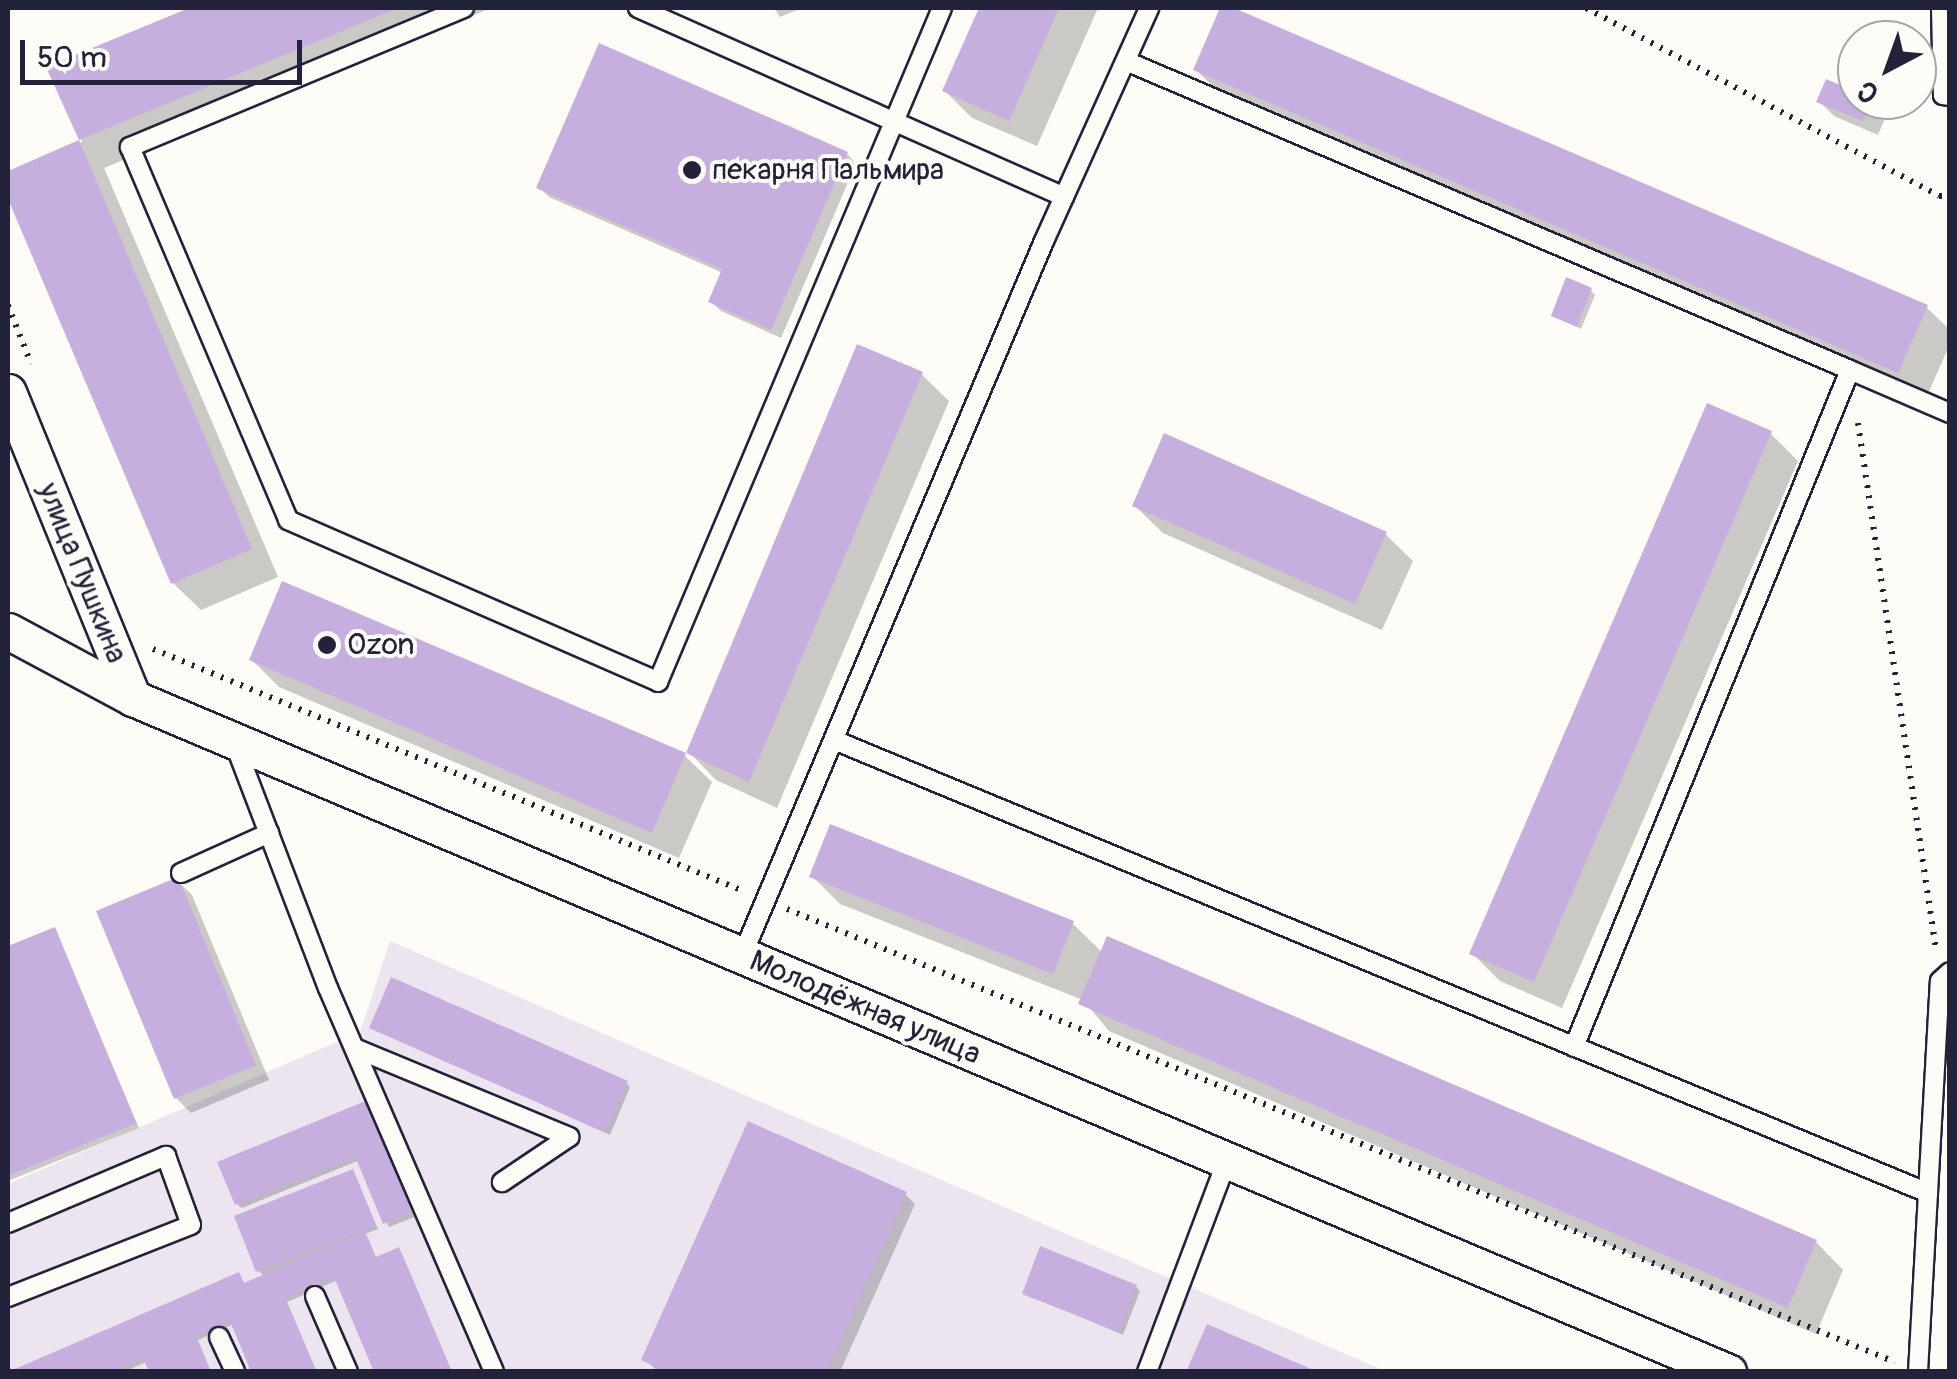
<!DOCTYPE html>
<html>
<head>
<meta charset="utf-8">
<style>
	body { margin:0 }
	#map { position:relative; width:1957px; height:1379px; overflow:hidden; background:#fdfcf7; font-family:Pangolin,sans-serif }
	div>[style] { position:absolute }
	.built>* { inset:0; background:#ece5f0 }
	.shadow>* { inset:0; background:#0003 }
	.building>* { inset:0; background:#c6afdf }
	.path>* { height:6px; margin-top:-3px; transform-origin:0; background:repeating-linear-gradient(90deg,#22223b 0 2.5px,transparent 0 10.5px) }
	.roads { filter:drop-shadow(2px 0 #22223b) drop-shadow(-2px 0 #22223b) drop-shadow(0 2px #22223b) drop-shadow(0 -2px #22223b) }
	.service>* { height:18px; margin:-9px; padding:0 9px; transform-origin:9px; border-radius:9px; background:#fdfcf7 }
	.minor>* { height:35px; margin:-17.5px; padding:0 17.5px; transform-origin:17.5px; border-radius:17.5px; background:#fdfcf7 }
	.dots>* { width:28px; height:28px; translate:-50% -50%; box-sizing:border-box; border:5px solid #fdfcf7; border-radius:50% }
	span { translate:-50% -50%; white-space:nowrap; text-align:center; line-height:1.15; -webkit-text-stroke:8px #fdfcf7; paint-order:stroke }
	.poi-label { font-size:30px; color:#22223b }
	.left { translate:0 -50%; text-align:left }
	.street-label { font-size:30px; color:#22223b }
	.frame { position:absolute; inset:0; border:10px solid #22223b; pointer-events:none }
	.north { position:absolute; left:1837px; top:20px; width:100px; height:100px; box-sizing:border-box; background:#fdfcf7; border:2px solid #a5a5ac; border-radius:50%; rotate:221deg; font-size:28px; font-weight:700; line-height:40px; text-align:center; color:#22223b }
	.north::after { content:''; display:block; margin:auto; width:35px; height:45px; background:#22223b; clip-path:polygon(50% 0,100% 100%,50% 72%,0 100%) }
	.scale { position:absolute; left:20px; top:40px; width:282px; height:45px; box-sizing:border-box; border:5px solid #22223b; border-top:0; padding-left:12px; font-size:30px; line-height:35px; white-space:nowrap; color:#22223b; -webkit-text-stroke:8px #fdfcf7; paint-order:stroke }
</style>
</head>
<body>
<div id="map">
	<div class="built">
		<div style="clip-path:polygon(390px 941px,747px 1096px,1385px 1371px,8px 1371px,8px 1184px,360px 1032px)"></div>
	</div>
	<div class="shadow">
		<div style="clip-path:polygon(196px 8px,491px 8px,104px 168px,278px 577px,201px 610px,173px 583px,8px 193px,8px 173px,82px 142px,50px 69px)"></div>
		<div style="clip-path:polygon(774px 8px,802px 8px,780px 17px)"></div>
		<div style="clip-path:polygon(982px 8px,1098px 8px,1037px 146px,972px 118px,945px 91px)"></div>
		<div style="clip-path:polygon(1223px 8px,1926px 307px,1950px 330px,1950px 344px,1926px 398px,1224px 97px,1196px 70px)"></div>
		<div style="clip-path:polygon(1857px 95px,1857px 100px,1871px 101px,1886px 116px,1878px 135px,1834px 116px,1819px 101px)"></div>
		<div style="clip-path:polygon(847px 154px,856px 164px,781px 338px,721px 311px,711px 301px,723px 273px,549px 197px,539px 187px)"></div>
		<div style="clip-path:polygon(1591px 291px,1595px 295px,1581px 329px,1554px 316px)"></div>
		<div style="clip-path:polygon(921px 374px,949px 401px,777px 808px,716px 780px,689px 752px)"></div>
		<div style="clip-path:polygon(1770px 433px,1798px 461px,1562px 1008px,1500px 981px,1472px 953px)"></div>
		<div style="clip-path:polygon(1135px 506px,1385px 534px,1413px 561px,1382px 630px,1163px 533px)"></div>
		<div style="clip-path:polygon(252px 660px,684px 755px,712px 782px,679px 858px,279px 687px)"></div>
		<div style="clip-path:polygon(812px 876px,1073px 924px,1103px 953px,1816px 1242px,1843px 1270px,1816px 1334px,1109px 1031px,1083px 1000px,840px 904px)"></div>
		<div style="clip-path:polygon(177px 880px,192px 895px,269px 1080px,191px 1113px,176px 1098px)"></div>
		<div style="clip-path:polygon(55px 930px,139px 1128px,8px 1181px,8px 949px)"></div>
		<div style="clip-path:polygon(372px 1028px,626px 1083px,630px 1087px,610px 1135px)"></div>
		<div style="clip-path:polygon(373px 1101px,422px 1214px,389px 1227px,360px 1160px,242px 1208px,237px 1204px)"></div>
		<div style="clip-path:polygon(353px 1172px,378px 1229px,365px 1234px,378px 1270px,398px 1250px,402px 1254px,452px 1372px,377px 1372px,338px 1280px,287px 1302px,317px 1372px,254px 1372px,234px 1324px,198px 1340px,211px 1372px,152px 1372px,148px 1361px,124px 1372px,11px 1372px,238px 1275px,245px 1285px,265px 1277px,258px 1270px)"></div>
		<div style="clip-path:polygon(905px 1194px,915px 1204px,840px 1372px,659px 1372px,644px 1359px)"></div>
		<div style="clip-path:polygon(1136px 1287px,1140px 1291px,1123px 1335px,1025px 1293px)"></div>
	</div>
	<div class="building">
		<div style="clip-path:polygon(189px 8px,398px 8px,79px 140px,46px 67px)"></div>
		<div style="clip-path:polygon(979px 8px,1059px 8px,1009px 121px,942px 91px)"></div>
		<div style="clip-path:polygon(1220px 8px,1234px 8px,1928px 305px,1898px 373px,1193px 70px)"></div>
		<div style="clip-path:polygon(599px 43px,848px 152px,771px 330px,708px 302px,722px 269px,536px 188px)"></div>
		<div style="clip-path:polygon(1826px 79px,1857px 92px,1857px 100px,1872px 100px,1863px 121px,1816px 102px)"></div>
		<div style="clip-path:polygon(79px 140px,252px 549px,171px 584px,8px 199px,8px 171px)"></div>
		<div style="clip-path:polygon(1566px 277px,1592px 288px,1577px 327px,1551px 316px)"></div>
		<div style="clip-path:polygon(857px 344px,923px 372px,749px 782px,686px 753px)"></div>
		<div style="clip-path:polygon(1707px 403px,1772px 431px,1534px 982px,1469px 954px)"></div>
		<div style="clip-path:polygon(1164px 433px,1387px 532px,1355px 604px,1132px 506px)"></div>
		<div style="clip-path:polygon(282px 581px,686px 753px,652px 833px,249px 660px)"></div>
		<div style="clip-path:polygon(830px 824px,1074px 921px,1053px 974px,809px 877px)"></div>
		<div style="clip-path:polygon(178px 877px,256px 1065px,174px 1099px,96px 911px)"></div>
		<div style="clip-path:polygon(55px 927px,136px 1123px,8px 1176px,8px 946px)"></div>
		<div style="clip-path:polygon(1107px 936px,1817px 1240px,1788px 1308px,1078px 1004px)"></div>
		<div style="clip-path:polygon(391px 977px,628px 1081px,605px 1132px,369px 1028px)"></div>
		<div style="clip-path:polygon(373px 1098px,419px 1209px,383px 1224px,355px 1156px,235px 1205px,217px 1162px)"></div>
		<div style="clip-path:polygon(748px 1121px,907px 1192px,826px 1372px,667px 1372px,641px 1360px)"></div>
		<div style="clip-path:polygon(353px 1169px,376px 1225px,256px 1272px,234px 1216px)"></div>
		<div style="clip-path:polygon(365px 1231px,376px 1257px,399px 1247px,452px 1372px,374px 1372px,334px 1277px,285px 1298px,316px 1372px,251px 1372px,230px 1321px,195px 1336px,211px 1372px,149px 1372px,143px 1358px,111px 1372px,8px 1372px,239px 1272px,244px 1283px)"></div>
		<div style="clip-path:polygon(1040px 1246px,1137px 1285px,1119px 1332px,1022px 1294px)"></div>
		<div style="clip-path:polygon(1207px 1324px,1318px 1372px,1186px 1372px)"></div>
	</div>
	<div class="path">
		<div style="left:1586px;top:8px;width:400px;rotate:28deg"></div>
		<div style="left:1939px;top:196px;width:11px"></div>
		<div style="left:8px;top:305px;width:63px;rotate:68.7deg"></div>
		<div style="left:1858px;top:423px;width:533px;rotate:81.58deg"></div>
		<div style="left:153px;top:649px;width:638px;rotate:22.3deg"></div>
		<div style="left:787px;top:909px;width:1197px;rotate:22.24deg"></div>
	</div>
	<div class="roads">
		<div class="service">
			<div style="left:464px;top:8px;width:362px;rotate:157.4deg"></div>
			<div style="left:130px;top:147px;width:405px;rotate:67deg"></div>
			<div style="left:288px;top:520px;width:404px;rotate:23.6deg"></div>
			<div style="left:658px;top:682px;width:731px;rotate:-67.15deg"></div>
			<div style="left:638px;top:8px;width:466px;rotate:23.9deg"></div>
			<div style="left:1941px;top:8px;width:87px;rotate:88.7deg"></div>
			<div style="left:1943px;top:95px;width:7px;rotate:8deg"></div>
			<div style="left:1126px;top:61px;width:787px;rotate:23.11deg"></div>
			<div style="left:834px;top:740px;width:1184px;rotate:22.49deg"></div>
			<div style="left:1928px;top:1193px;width:179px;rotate:93.2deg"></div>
			<div style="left:234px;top:742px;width:263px;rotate:69.1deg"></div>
			<div style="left:328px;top:988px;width:418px;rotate:66.6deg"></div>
			<div style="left:181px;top:873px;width:97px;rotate:-24.4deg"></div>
			<div style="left:742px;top:956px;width:776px;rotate:-67.1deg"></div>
			<div style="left:1044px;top:241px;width:256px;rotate:-65.7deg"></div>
			<div style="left:1574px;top:1047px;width:731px;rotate:-67.82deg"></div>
			<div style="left:1850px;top:370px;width:109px;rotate:23.3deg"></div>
			<div style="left:357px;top:1049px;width:230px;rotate:22.5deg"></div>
			<div style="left:569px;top:1137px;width:81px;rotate:146.1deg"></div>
			<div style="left:1928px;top:1193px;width:212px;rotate:-86.8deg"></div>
			<div style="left:1940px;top:981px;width:13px;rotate:-42deg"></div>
			<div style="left:8px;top:1223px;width:172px;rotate:-23deg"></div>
			<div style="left:166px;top:1156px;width:73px;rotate:70.1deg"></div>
			<div style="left:191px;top:1225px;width:197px;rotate:158.5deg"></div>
			<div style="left:315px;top:1296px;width:83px;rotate:66.5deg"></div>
			<div style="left:219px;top:1337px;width:38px;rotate:65deg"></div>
			<div style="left:1147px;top:1372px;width:227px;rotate:-69.3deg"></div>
		</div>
		<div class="minor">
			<div style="left:8px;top:392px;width:331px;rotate:67.8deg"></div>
			<div style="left:8px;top:631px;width:142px;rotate:28.2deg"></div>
			<div style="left:133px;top:698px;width:1732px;rotate:22.91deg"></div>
		</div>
	</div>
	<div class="dots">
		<div style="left:692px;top:170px;background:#22223b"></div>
		<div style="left:327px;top:645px;background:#22223b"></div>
	</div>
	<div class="poi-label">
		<span class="left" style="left:712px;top:170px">пекарня Пальмира</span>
		<span class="left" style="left:347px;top:645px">Ozon</span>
	</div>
	<div class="street-label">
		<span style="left:82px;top:573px;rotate:68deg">улица Пушкина</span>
		<span style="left:865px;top:1008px;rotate:23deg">Молодёжная улица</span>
	</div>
	<div class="frame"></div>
	<div class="north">С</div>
	<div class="scale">50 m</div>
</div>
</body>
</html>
